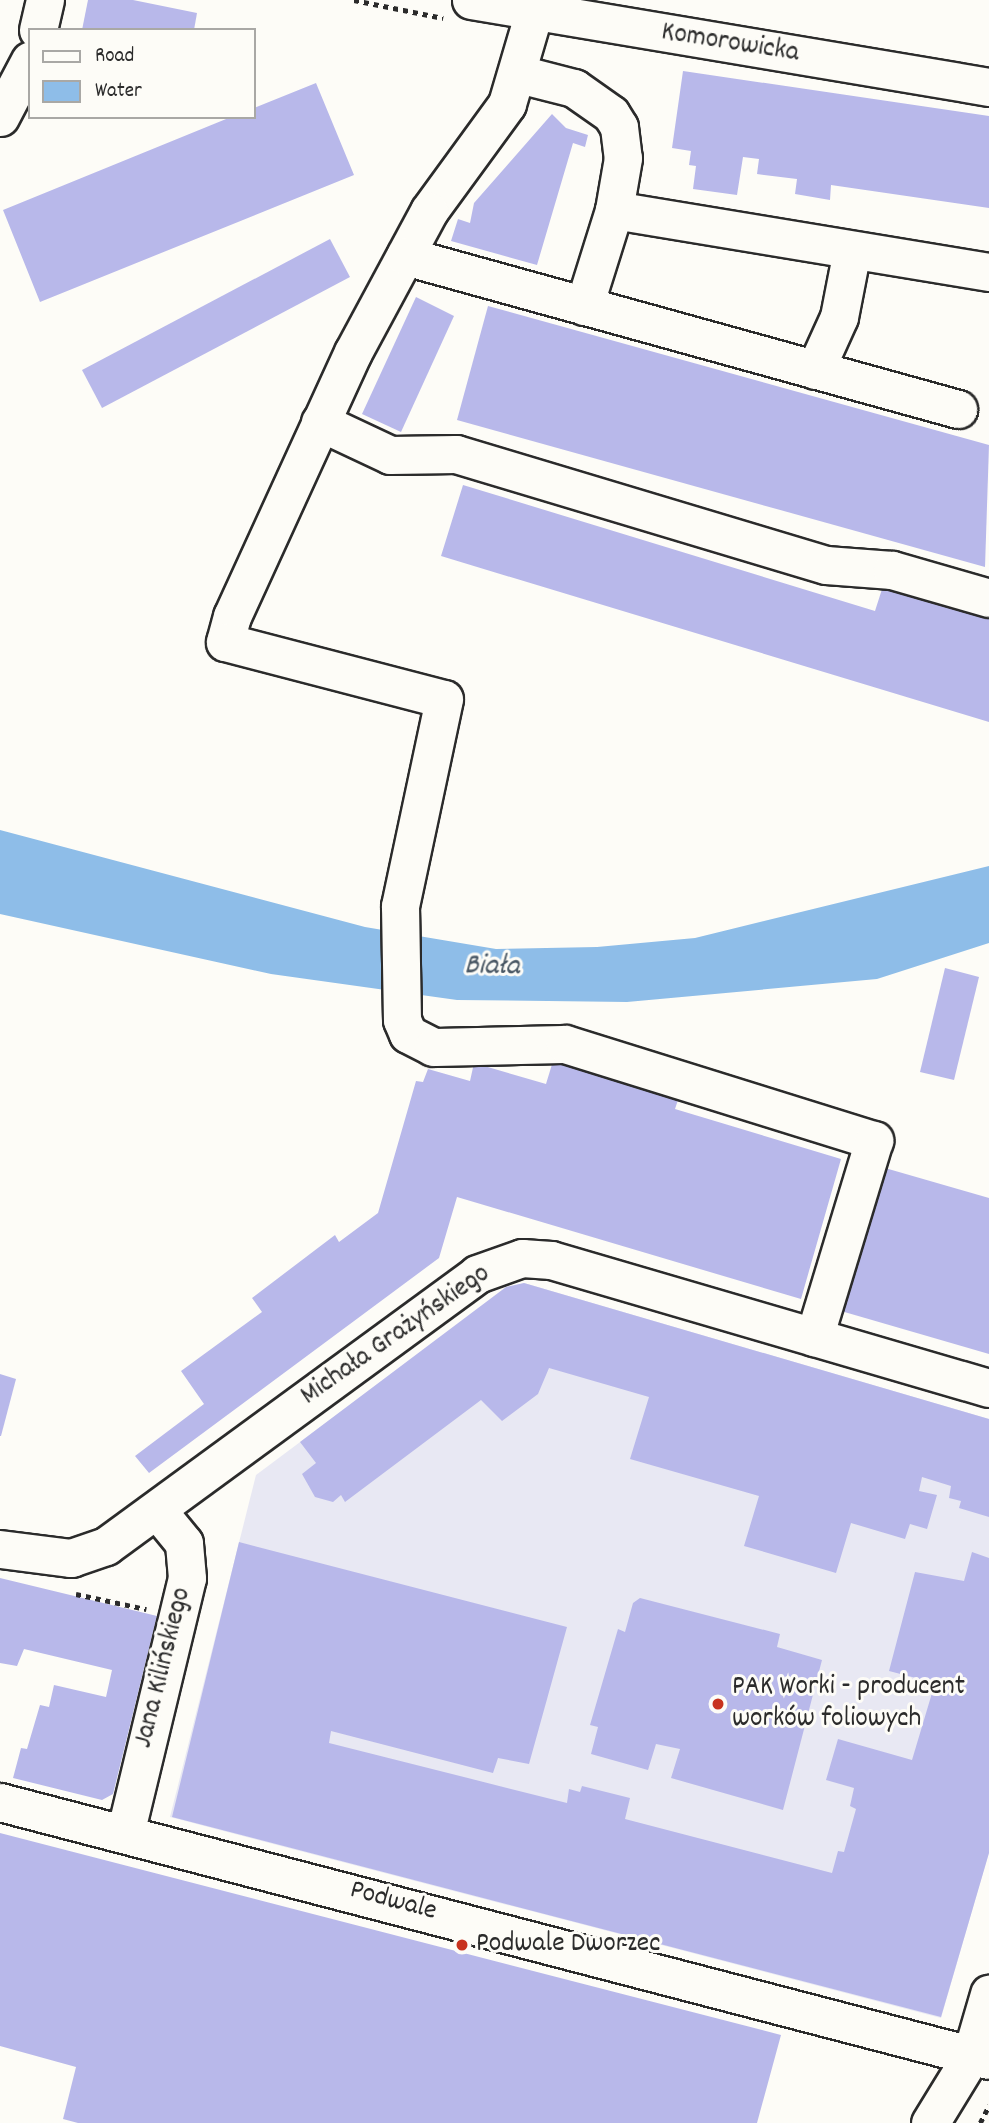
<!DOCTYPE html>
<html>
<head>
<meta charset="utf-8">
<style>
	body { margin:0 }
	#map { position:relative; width:989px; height:2123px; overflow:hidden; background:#fdfcf7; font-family:Dekko,sans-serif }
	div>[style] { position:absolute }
	.built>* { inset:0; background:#e8e8f3 }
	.water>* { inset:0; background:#8ebde8 }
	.building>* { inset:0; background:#b8b8ea }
	.path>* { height:4.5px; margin-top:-2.25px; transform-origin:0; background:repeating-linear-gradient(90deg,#2b2b2b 0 5px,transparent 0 10px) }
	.roads { filter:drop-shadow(2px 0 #2b2b2b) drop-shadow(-2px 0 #2b2b2b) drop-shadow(0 2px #2b2b2b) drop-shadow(0 -2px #2b2b2b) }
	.minor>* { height:37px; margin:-18.5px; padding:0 18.5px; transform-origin:18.5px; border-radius:18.5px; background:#fdfcf7 }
	.dots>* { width:19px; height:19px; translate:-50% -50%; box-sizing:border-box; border:4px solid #fdfcf7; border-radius:50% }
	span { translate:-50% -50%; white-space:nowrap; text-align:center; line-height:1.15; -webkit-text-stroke:6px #fdfcf7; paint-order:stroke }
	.street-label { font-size:28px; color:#2b2b2b }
	.poi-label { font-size:28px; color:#2b2b2b }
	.left { translate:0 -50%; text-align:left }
	.water-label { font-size:30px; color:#495764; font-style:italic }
	.legend { position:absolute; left:28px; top:28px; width:228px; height:91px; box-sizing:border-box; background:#fdfcf7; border:2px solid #a9a8a5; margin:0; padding:9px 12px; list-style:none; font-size:21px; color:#2b2b2b }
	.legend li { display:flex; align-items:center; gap:14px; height:35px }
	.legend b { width:35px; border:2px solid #a9a8a5 }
</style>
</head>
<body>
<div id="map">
	<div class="built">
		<div style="clip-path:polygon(524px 1283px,989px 1419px,989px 1852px,941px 2018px,170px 1817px,256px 1475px,506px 1288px)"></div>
	</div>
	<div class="water">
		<div style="clip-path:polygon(0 830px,365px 927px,496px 949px,597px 947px,695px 938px,989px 866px,989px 943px,877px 979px,627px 1002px,457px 1000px,271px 974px,0 914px)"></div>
	</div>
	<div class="building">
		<div style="clip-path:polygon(88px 0,133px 0,197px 13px,194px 30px,82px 30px)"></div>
		<div style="clip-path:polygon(683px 71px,989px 116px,989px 208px,831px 185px,830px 200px,795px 194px,797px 179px,757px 174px,759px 159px,743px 157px,737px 195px,693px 189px,696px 166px,689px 165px,691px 151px,672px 148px)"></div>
		<div style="clip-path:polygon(316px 83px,354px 175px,40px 302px,3px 210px,231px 117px,254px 117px,254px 108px)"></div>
		<div style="clip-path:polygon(552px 114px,566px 128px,588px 135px,585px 147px,573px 143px,537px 265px,451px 241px,458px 219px,470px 223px,474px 203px)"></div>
		<div style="clip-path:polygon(330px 239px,350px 277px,102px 408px,82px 370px)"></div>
		<div style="clip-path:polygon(416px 297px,454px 316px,401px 432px,362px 414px)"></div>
		<div style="clip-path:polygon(488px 306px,989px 445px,985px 567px,457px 420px)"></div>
		<div style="clip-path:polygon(463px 485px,875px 611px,883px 586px,989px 618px,989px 722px,441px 556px)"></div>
		<div style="clip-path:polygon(945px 968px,979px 977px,954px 1080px,920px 1072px)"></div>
		<div style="clip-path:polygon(553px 1061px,679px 1097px,675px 1109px,841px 1159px,801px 1299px,457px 1197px,439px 1258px,149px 1473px,135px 1456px,204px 1404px,181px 1371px,262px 1312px,252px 1298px,335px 1235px,339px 1242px,378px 1213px,416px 1081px,423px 1082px,428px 1069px,470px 1081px,474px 1063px,546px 1084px)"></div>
		<div style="clip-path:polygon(885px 1168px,989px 1198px,989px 1354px,841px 1311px)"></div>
		<div style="clip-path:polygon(524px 1283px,989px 1419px,989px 1517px,959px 1508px,961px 1501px,949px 1498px,951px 1486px,922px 1477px,919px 1491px,937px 1495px,927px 1529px,910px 1524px,905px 1539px,851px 1523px,836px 1573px,744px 1546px,759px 1496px,630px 1459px,649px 1397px,549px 1368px,538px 1394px,502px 1421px,481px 1400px,345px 1502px,341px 1495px,333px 1502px,315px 1497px,302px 1474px,316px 1463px,300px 1442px,506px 1287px)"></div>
		<div style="clip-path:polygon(0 1374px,16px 1379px,1px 1436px,0 1436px)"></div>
		<div style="clip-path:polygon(239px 1542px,567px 1627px,529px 1764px,498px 1758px,493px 1773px,331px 1731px,329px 1743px,567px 1803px,569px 1789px,580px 1792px,582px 1786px,630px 1798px,625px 1819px,832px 1873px,838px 1851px,844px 1852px,856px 1809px,850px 1806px,854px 1788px,826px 1780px,838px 1739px,912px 1760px,935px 1683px,889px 1671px,915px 1572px,964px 1581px,972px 1552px,989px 1558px,989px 1853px,941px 2017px,172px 1817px)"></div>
		<div style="clip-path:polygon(0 1578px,157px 1616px,113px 1794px,102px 1800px,13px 1778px,21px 1748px,27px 1749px,40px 1705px,49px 1707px,54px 1685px,106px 1697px,112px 1670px,24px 1649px,17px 1666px,0 1663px)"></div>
		<div style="clip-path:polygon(640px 1598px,780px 1634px,777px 1647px,822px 1660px,783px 1810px,671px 1778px,680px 1749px,656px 1744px,648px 1770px,591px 1754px,598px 1727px,590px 1725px,618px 1629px,625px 1632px,633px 1603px)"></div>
		<div style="clip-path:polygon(0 1833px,781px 2035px,757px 2123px,78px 2123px,63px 2119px,76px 2067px,0 2046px)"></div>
	</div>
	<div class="path">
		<div style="left:354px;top:0;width:91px;rotate:11.4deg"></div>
		<div style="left:76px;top:1594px;width:72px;rotate:12.1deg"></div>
		<div style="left:980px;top:2123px;width:20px;rotate:-63deg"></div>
	</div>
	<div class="roads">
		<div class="minor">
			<div style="left:471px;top:0;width:525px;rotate:9.53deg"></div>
			<div style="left:534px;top:12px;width:96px;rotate:106.4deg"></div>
			<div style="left:507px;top:104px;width:132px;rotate:126.1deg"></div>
			<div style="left:429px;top:211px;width:160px;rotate:118.3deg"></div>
			<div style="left:353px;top:352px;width:290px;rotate:114.6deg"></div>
			<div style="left:232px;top:616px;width:27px;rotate:105deg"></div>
			<div style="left:225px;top:642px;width:226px;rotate:14.6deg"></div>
			<div style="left:444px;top:699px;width:212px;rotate:102deg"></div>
			<div style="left:400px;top:906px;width:114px;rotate:89deg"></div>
			<div style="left:402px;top:1020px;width:15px;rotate:67deg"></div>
			<div style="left:408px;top:1034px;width:28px;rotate:27deg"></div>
			<div style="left:433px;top:1047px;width:132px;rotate:-1.3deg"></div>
			<div style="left:565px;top:1044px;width:324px;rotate:17.3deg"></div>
			<div style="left:874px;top:1140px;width:206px;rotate:106.9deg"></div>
			<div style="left:38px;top:30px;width:31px;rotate:-77deg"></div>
			<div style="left:519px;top:74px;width:57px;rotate:14.3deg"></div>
			<div style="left:574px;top:88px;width:45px;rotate:35.1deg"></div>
			<div style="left:611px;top:114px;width:15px;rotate:58deg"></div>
			<div style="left:619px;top:127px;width:31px;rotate:83deg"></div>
			<div style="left:623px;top:158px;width:53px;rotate:99.8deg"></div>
			<div style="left:0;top:117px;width:64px;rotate:-62.2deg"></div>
			<div style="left:405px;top:256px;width:574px;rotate:15.47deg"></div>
			<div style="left:584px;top:306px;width:101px;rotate:-72.6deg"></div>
			<div style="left:614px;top:210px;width:380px;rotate:9.4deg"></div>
			<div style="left:815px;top:370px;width:58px;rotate:-65.6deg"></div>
			<div style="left:839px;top:317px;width:68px;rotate:-79deg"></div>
			<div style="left:320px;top:422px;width:77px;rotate:25.2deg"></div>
			<div style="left:390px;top:455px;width:66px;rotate:-0.9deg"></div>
			<div style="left:456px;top:454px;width:386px;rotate:16.7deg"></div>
			<div style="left:826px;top:565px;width:66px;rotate:4.3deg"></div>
			<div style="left:892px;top:570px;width:101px;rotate:16.1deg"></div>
			<div style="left:0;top:1549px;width:72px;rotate:7.2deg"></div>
			<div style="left:71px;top:1558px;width:37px;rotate:-19deg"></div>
			<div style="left:106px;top:1546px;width:460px;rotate:-36.2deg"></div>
			<div style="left:477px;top:1274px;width:48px;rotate:-19.6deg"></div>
			<div style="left:522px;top:1258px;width:29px;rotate:4deg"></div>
			<div style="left:551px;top:1260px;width:456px;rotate:16.3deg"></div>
			<div style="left:0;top:1802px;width:1022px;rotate:14.62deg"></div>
			<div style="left:125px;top:1834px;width:263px;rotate:-76.4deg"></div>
			<div style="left:187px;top:1578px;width:35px;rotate:-95deg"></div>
			<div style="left:184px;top:1543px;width:43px;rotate:-129.3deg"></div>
			<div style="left:930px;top:2123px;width:79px;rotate:-58.5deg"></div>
			<div style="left:971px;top:2056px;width:65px;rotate:-73.8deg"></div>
		</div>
	</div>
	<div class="dots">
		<div style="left:718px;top:1704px;background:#c8321e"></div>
		<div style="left:462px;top:1945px;background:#c8321e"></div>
	</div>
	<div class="street-label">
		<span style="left:730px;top:44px;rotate:9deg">Komorowicka</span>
		<span style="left:396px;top:1336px;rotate:-35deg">Michała Grażyńskiego</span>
		<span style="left:164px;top:1668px;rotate:-76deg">Jana Kilińskiego</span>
		<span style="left:393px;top:1902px;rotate:15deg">Podwale</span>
	</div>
	<div class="poi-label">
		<span class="left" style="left:732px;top:1704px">PAK Worki - producent<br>worków foliowych</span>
		<span class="left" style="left:476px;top:1945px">Podwale Dworzec</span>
	</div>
	<div class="water-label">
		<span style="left:492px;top:968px;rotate:1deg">Biała</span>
	</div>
	<ul class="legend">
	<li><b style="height:9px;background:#fdfcf7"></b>Road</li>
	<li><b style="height:19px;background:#8ebde8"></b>Water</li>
	</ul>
</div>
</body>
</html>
